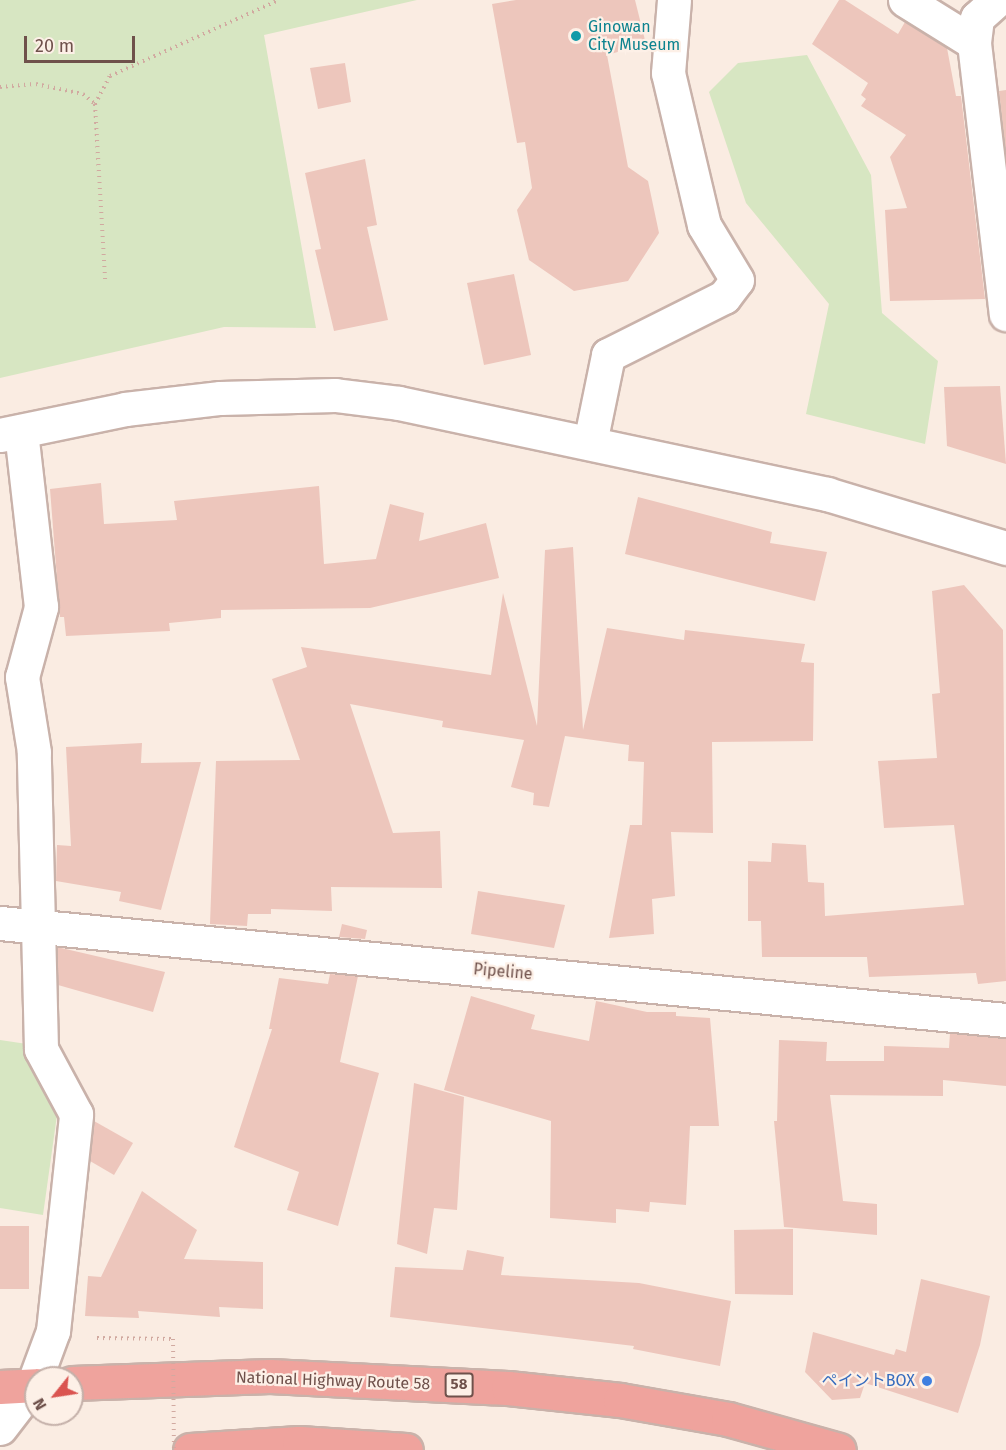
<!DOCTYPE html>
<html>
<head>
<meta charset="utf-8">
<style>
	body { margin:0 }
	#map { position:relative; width:1006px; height:1450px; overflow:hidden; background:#faece2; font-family:"Fira Sans","Noto Sans JP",sans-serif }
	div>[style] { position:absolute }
	.green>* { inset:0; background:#d7e6c2 }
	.building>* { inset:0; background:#edc6bc }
	.path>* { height:4px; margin-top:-2px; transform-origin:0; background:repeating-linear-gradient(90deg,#d1a9a0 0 1.5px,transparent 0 6px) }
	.roads { filter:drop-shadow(2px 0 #c9b2aa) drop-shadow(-2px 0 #c9b2aa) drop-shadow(0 2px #c9b2aa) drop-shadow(0 -2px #c9b2aa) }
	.minor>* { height:33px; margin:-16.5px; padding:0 16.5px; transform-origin:16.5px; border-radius:16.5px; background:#fff }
	.highway>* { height:33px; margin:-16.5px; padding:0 16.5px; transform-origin:16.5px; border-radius:16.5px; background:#efa39d }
	.path-bridge>* { height:4px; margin-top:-2px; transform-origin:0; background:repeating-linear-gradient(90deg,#d1a9a0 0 1.5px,transparent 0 6px) }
	.dots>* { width:16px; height:16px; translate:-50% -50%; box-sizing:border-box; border:3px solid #fdf0e7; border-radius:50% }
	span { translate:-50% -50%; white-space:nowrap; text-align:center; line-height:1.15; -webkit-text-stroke:4.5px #fdf0e7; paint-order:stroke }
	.shield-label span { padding:2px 4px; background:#fdf0e7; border:2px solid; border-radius:4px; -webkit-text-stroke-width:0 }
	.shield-label { font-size:15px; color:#6f514b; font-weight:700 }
	.culture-label { font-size:16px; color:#0d838f }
	.left { translate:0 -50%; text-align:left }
	.street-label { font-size:16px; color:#6f514b }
	.shop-label { font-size:16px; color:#366cbe }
	.right { translate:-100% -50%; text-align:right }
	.north { position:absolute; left:24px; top:1366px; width:60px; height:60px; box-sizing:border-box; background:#fdf0e7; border:2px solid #c4b0a9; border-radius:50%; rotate:240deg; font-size:16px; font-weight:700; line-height:24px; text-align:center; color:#6f514b }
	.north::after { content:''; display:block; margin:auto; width:21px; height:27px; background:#da5450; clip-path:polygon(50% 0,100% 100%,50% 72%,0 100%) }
	.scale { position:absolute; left:24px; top:36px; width:111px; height:27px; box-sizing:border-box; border:3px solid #6f514b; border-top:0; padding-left:8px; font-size:18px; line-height:21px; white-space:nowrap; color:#6f514b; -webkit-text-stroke:4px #fdf0e7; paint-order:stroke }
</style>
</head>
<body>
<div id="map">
	<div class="green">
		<div style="clip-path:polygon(0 0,417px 0,264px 35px,316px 328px,224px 327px,0 378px)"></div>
		<div style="clip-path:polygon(807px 55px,871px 175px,882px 313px,938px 361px,925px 444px,806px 414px,829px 304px,746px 203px,709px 92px,738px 63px)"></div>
		<div style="clip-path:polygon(0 1040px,27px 1044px,57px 1115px,43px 1215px,0 1208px)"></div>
	</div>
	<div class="building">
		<div style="clip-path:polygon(516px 0,635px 0,646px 44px,607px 55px,628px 167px,648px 181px,659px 233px,628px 281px,574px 291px,529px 260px,517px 210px,532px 188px,525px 142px,517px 143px,492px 4px)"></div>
		<div style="clip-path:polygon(839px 0,845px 0,898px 34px,905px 22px,947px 48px,956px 96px,961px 96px,985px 299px,890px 301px,885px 210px,907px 208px,890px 157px,906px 135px,861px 106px,866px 99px,861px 95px,868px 83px,812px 44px)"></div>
		<div style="clip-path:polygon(345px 63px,351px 102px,318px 109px,310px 68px)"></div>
		<div style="clip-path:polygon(1006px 90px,1006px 154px,999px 91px)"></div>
		<div style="clip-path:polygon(365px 159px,377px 225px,367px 227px,388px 320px,334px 331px,315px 250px,321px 249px,305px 173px)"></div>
		<div style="clip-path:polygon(514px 274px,531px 355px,484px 365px,467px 283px)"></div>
		<div style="clip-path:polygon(1000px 386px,1006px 464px,947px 446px,944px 387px)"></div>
		<div style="clip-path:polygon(101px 483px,104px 524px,177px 520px,174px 501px,319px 486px,324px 564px,376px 559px,390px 504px,424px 513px,419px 541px,486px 523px,499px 578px,370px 608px,221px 610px,221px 618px,169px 623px,170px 631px,66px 636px,64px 617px,60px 617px,50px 489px)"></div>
		<div style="clip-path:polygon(638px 497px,772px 532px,770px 543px,827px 552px,815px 601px,625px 554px)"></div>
		<div style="clip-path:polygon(573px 547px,583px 730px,607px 628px,684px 640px,685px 630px,805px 644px,801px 662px,814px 663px,813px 741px,712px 742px,713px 833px,671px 832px,675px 896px,652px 899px,654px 934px,609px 938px,630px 825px,642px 825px,644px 762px,628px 761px,629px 745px,565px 736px,549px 807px,533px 805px,534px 793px,511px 787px,524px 740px,442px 727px,443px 721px,350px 704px,393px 833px,440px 831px,442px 888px,331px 887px,332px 911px,271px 909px,271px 914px,248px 914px,247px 926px,210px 924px,216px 761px,300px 760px,272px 679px,307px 667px,301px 647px,491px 675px,503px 593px,537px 726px,545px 550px)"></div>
		<div style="clip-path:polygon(964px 585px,1003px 630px,1006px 981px,978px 984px,976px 973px,869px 977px,867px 957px,762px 957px,761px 921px,748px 921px,748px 861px,771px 862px,772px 843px,806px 845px,808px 882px,824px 883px,825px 916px,964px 905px,954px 825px,884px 828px,878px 761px,937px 758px,932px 694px,940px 693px,932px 591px)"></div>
		<div style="clip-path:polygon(142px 743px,141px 763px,201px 762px,161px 910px,119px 901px,121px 892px,56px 881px,57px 845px,71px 846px,66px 747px)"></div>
		<div style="clip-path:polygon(478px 891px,565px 905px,554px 948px,471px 934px)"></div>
		<div style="clip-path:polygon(342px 924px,367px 930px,365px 939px,339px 937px)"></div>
		<div style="clip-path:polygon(57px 947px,165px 972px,153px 1012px,58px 985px)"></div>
		<div style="clip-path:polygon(330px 974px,358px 976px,340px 1062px,379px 1073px,338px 1226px,287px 1210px,299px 1172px,234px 1147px,272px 1029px,269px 1029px,279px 978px,328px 984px)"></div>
		<div style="clip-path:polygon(471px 996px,535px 1015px,531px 1029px,589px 1041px,596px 1001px,647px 1012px,676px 1012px,676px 1016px,710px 1018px,719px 1126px,690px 1126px,686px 1205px,650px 1202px,649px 1212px,616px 1209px,616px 1223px,550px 1218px,551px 1121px,444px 1090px)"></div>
		<div style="clip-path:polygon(950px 1033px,1006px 1038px,1006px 1086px,943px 1080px,943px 1096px,830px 1095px,843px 1201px,877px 1204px,877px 1235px,784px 1227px,774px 1121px,777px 1121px,779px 1040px,827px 1042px,826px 1061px,884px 1061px,884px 1046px,949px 1048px)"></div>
		<div style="clip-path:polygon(414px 1083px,464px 1097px,457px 1210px,434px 1208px,427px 1254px,397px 1244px)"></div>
		<div style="clip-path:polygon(94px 1121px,133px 1143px,114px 1175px,90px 1161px)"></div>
		<div style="clip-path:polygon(142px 1191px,197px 1230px,184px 1259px,263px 1262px,263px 1309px,219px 1307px,220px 1317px,138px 1311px,139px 1318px,85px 1316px,88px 1276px,101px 1277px)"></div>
		<div style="clip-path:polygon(0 1226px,29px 1226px,29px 1289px,0 1289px)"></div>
		<div style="clip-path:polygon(793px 1229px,793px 1295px,735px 1294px,734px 1230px)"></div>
		<div style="clip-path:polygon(467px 1250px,504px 1257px,501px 1275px,639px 1283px,731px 1301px,720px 1366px,633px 1349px,634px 1346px,390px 1317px,395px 1267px,463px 1270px)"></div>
		<div style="clip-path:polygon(921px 1279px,990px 1296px,980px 1345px,958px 1413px,865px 1383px,860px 1398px,832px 1400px,805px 1372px,813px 1332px,894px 1355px,896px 1349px,906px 1352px)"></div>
	</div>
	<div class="path">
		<div style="left:0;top:87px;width:36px;rotate:-5deg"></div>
		<div style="left:36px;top:84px;width:48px;rotate:12deg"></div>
		<div style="left:83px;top:94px;width:16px;rotate:40deg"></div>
		<div style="left:95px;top:104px;width:176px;rotate:86.7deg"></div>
		<div style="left:95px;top:104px;width:32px;rotate:-62deg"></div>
		<div style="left:110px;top:76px;width:185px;rotate:-24.2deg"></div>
		<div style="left:97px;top:1338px;width:76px;rotate:0.8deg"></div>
	</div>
	<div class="roads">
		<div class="minor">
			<div style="left:905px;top:0;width:81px;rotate:31.9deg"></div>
			<div style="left:997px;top:0;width:27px;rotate:138deg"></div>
			<div style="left:977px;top:18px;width:25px;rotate:97deg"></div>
			<div style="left:974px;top:43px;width:273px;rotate:83.3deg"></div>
			<div style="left:0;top:435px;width:128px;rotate:-11.7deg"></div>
			<div style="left:125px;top:409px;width:96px;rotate:-6.6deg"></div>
			<div style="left:220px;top:398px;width:115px;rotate:-1.5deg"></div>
			<div style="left:335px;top:395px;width:64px;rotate:7.1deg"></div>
			<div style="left:399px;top:403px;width:438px;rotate:12deg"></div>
			<div style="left:827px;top:494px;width:187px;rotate:16.8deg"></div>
			<div style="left:590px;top:443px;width:90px;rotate:-78.4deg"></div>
			<div style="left:608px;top:355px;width:130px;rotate:-26.6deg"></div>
			<div style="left:724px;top:297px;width:21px;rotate:-53deg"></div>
			<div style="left:737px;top:280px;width:64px;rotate:-121deg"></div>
			<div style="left:704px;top:225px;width:156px;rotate:-103.3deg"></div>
			<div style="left:668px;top:73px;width:73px;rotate:-85.3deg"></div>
			<div style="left:0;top:923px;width:1011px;rotate:5.51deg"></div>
			<div style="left:0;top:1428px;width:54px;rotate:-52.5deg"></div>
			<div style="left:33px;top:1385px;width:58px;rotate:-69.7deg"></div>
			<div style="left:53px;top:1331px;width:218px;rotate:-83.9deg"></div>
			<div style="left:76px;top:1114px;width:74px;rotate:-118.3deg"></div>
			<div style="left:41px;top:1049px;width:297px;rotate:-91.4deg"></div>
			<div style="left:34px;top:752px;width:76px;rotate:-99.1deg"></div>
			<div style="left:22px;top:677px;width:73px;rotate:-74.8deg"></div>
			<div style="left:41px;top:607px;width:177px;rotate:-96.5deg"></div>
		</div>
		<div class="highway">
			<div style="left:72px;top:1383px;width:198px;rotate:-2deg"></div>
			<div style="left:270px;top:1376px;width:238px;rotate:2.9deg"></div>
			<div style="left:508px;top:1388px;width:113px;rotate:6.1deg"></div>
			<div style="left:620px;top:1400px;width:110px;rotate:10deg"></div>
			<div style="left:728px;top:1419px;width:115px;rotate:15.6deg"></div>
			<div style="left:0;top:1387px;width:36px;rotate:-3deg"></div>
			<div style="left:190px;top:1450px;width:109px;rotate:-3.7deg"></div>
			<div style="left:299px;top:1443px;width:107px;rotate:3.7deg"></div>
		</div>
	</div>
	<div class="path-bridge">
		<div style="left:173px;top:1339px;width:111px;rotate:89.5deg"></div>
	</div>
	<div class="dots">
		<div style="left:576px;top:36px;background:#0f9aa8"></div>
		<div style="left:927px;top:1381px;background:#3f7fe0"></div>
	</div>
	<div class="shield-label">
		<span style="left:459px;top:1385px">58</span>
	</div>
	<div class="culture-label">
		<span class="left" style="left:588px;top:36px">Ginowan<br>City Museum</span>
	</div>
	<div class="street-label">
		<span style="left:503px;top:972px;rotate:5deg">Pipeline</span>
		<span style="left:333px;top:1381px;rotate:2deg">National Highway Route 58</span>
	</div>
	<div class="shop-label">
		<span class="right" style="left:915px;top:1381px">ペイントBOX</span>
	</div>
	<div class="north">N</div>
	<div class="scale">20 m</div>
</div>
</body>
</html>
